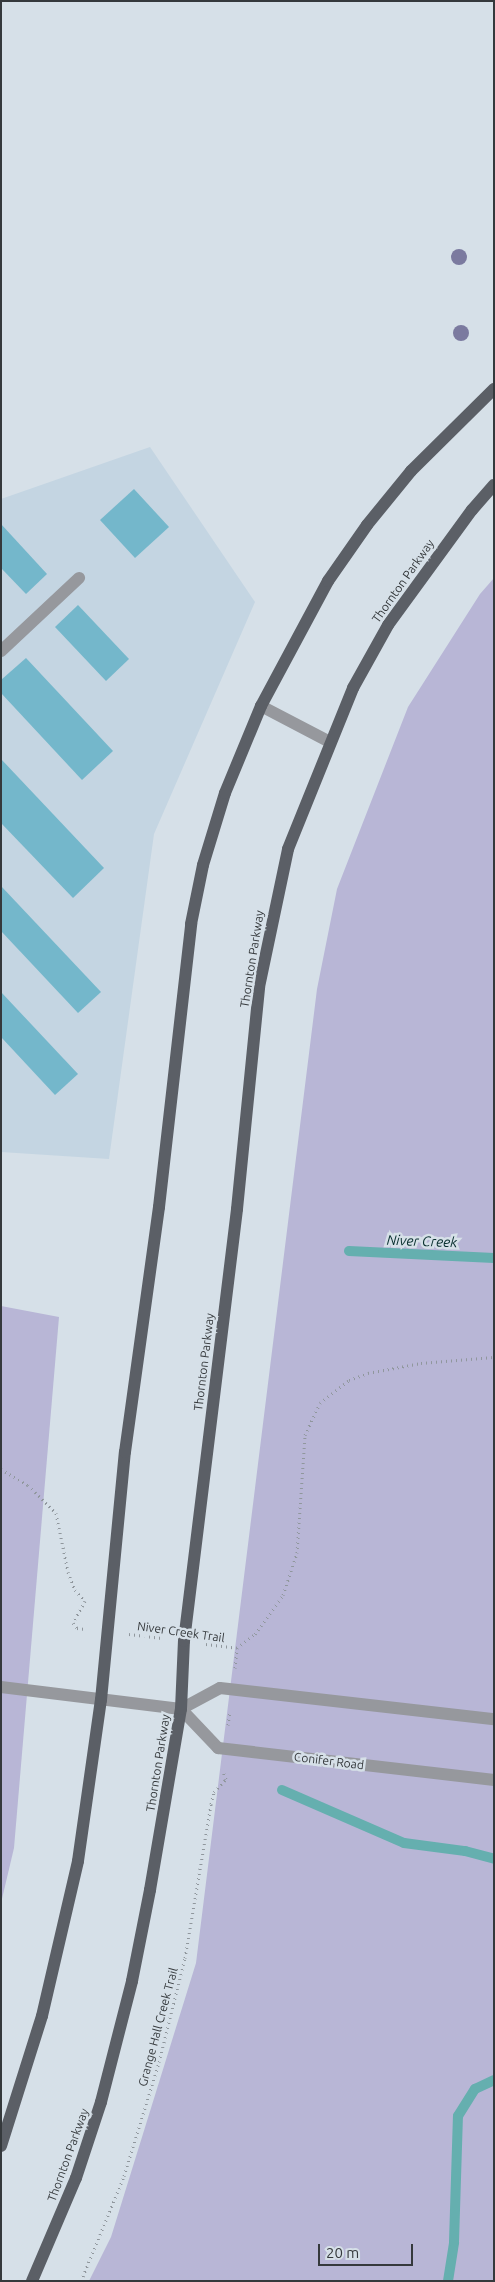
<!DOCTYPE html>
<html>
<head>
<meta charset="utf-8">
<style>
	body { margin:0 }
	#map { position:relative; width:495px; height:2282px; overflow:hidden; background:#d6e0e8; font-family:Ubuntu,sans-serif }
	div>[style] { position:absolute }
	.built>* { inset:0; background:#c4d5e2 }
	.green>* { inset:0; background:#b8b6d6 }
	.stream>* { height:10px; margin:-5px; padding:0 5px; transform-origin:5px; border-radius:5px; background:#65afaf }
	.building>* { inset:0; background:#74b7cb }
	.path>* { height:3px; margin-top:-1.5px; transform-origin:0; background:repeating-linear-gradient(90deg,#90979d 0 1px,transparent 0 5px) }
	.minor>* { height:12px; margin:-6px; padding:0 6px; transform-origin:6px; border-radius:6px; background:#96989d }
	.major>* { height:12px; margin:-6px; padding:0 6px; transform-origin:6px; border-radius:6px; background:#5b5f66 }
	.trees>* { width:16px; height:16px; margin:-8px; border-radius:50%; background:#7b7a9f }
	span { translate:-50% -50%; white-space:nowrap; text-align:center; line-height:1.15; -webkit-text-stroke:5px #d6e0e8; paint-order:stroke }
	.street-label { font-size:12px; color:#35393c }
	.water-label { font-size:14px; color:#0a3030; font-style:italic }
	.frame { position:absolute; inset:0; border:2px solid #35393c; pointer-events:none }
	.scale { position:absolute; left:318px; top:2244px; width:95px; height:22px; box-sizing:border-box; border:2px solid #35393c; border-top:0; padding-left:6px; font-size:15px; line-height:18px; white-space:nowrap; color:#35393c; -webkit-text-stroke:4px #d6e0e8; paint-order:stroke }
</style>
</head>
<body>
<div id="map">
	<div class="built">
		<div style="clip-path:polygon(150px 447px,255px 602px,154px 834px,109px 1159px,1px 1152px,1px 499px)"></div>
	</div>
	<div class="green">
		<div style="clip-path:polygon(494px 578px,494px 2281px,89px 2281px,111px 2237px,196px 1963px,317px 989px,337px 889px,408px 707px,480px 594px)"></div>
		<div style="clip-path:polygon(1px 1306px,59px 1317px,14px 1848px,1px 1903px)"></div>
	</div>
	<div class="stream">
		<div style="left:349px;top:1251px;width:145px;rotate:2.8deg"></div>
		<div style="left:282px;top:1790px;width:133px;rotate:23.5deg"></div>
		<div style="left:404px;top:1843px;width:62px;rotate:7.5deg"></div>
		<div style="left:465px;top:1851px;width:30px;rotate:15deg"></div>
		<div style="left:448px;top:2281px;width:39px;rotate:-81deg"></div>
		<div style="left:454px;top:2242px;width:126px;rotate:-88.2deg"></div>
		<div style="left:458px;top:2116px;width:32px;rotate:-58deg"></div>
		<div style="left:475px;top:2089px;width:21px;rotate:-25deg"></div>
	</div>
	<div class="building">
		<div style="clip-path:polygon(134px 489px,169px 527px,135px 558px,100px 520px)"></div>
		<div style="clip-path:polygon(1px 524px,47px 574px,26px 594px,1px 568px)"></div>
		<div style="clip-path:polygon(78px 605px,129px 659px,106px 681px,55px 627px)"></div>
		<div style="clip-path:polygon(26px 658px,113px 751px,82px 780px,1px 693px,1px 680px)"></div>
		<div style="clip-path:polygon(1px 759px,104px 868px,73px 898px,1px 823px)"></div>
		<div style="clip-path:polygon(1px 886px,101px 992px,78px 1013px,1px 931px)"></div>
		<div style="clip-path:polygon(1px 992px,78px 1074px,55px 1095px,1px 1037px)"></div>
	</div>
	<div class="path">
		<div style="left:1px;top:1469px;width:31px;rotate:31deg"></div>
		<div style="left:28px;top:1485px;width:40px;rotate:45deg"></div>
		<div style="left:56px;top:1513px;width:60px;rotate:78.5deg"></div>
		<div style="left:68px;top:1572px;width:19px;rotate:69deg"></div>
		<div style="left:75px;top:1590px;width:15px;rotate:48deg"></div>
		<div style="left:85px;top:1601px;width:25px;rotate:119deg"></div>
		<div style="left:73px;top:1623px;width:6px;rotate:51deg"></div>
		<div style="left:77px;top:1628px;width:8px;rotate:7deg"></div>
		<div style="left:129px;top:1634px;width:33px;rotate:7deg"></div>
		<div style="left:206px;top:1644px;width:31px;rotate:7deg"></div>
		<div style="left:237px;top:1648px;width:23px;rotate:-38deg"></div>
		<div style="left:255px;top:1634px;width:48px;rotate:-54.3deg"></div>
		<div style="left:283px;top:1595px;width:44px;rotate:-71.6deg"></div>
		<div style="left:297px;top:1553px;width:118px;rotate:-86.1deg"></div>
		<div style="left:305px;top:1435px;width:35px;rotate:-65deg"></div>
		<div style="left:320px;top:1403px;width:37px;rotate:-38deg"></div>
		<div style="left:349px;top:1380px;width:20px;rotate:-20deg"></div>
		<div style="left:368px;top:1373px;width:54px;rotate:-10.7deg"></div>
		<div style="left:421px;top:1363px;width:73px;rotate:-4.7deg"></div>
		<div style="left:235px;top:1668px;width:20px;rotate:-84deg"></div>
		<div style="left:228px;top:1725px;width:14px;rotate:-82deg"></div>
		<div style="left:81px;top:2281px;width:113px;rotate:-67.7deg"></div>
		<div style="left:124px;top:2176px;width:119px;rotate:-72.9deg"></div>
		<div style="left:159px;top:2062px;width:107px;rotate:-76deg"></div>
		<div style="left:185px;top:1958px;width:156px;rotate:-80.4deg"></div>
		<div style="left:211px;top:1804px;width:12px;rotate:-76deg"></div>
		<div style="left:214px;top:1792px;width:18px;rotate:-47deg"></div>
		<div style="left:226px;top:1779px;width:9px;rotate:-111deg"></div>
	</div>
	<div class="minor">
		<div style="left:1px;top:651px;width:107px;rotate:-43.1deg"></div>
		<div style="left:261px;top:706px;width:78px;rotate:27.6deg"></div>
		<div style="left:1px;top:1687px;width:181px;rotate:7deg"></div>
		<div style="left:181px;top:1709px;width:44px;rotate:-28.3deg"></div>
		<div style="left:220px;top:1688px;width:276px;rotate:6.5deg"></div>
		<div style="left:181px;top:1709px;width:54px;rotate:46.5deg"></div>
		<div style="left:218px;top:1748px;width:278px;rotate:6.6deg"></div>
	</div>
	<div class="major">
		<div style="left:1px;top:2146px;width:136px;rotate:-72.5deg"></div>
		<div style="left:42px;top:2016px;width:159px;rotate:-76.9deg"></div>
		<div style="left:78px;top:1861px;width:163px;rotate:-81.9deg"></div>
		<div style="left:101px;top:1700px;width:249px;rotate:-84.5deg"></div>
		<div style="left:125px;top:1452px;width:247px;rotate:-82.1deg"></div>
		<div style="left:159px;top:1207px;width:285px;rotate:-83.5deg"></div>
		<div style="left:191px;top:924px;width:60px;rotate:-78.5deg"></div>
		<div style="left:203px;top:865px;width:75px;rotate:-73deg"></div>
		<div style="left:225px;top:793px;width:94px;rotate:-67.5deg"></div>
		<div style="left:261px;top:706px;width:142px;rotate:-61.8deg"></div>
		<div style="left:328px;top:581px;width:68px;rotate:-55.1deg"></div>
		<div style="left:367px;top:525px;width:70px;rotate:-50.8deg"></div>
		<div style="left:411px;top:471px;width:117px;rotate:-44.7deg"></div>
		<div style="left:32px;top:2281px;width:112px;rotate:-66.9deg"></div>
		<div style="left:76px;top:2178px;width:80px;rotate:-71.8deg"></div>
		<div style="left:101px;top:2102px;width:125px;rotate:-75.6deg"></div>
		<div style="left:132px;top:1981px;width:93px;rotate:-78.8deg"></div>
		<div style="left:150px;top:1890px;width:184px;rotate:-80.3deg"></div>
		<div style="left:181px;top:1709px;width:68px;rotate:-87.5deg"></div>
		<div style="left:184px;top:1641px;width:435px;rotate:-83deg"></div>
		<div style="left:237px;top:1209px;width:223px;rotate:-84.3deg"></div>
		<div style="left:259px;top:987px;width:141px;rotate:-78.1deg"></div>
		<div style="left:288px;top:849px;width:174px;rotate:-68deg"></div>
		<div style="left:353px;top:688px;width:72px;rotate:-60.9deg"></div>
		<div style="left:388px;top:625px;width:142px;rotate:-53.9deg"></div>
		<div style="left:472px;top:510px;width:33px;rotate:-49deg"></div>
	</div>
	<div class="trees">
		<div style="left:459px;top:257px"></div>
		<div style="left:461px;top:333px"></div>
	</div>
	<div class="street-label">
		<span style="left:403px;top:581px;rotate:-55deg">Thornton Parkway</span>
		<span style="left:252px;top:959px;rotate:-81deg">Thornton Parkway</span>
		<span style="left:204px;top:1362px;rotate:-83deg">Thornton Parkway</span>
		<span style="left:181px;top:1632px;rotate:8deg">Niver Creek Trail</span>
		<span style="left:329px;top:1761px;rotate:7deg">Conifer Road</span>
		<span style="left:158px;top:1763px;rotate:-81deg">Thornton Parkway</span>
		<span style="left:158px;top:2027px;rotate:-75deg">Grange Hall Creek Trail</span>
		<span style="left:68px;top:2155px;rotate:-70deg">Thornton Parkway</span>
	</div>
	<div class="water-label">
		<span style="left:422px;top:1241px;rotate:2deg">Niver Creek</span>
	</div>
	<div class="frame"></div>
	<div class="scale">20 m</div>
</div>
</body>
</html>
